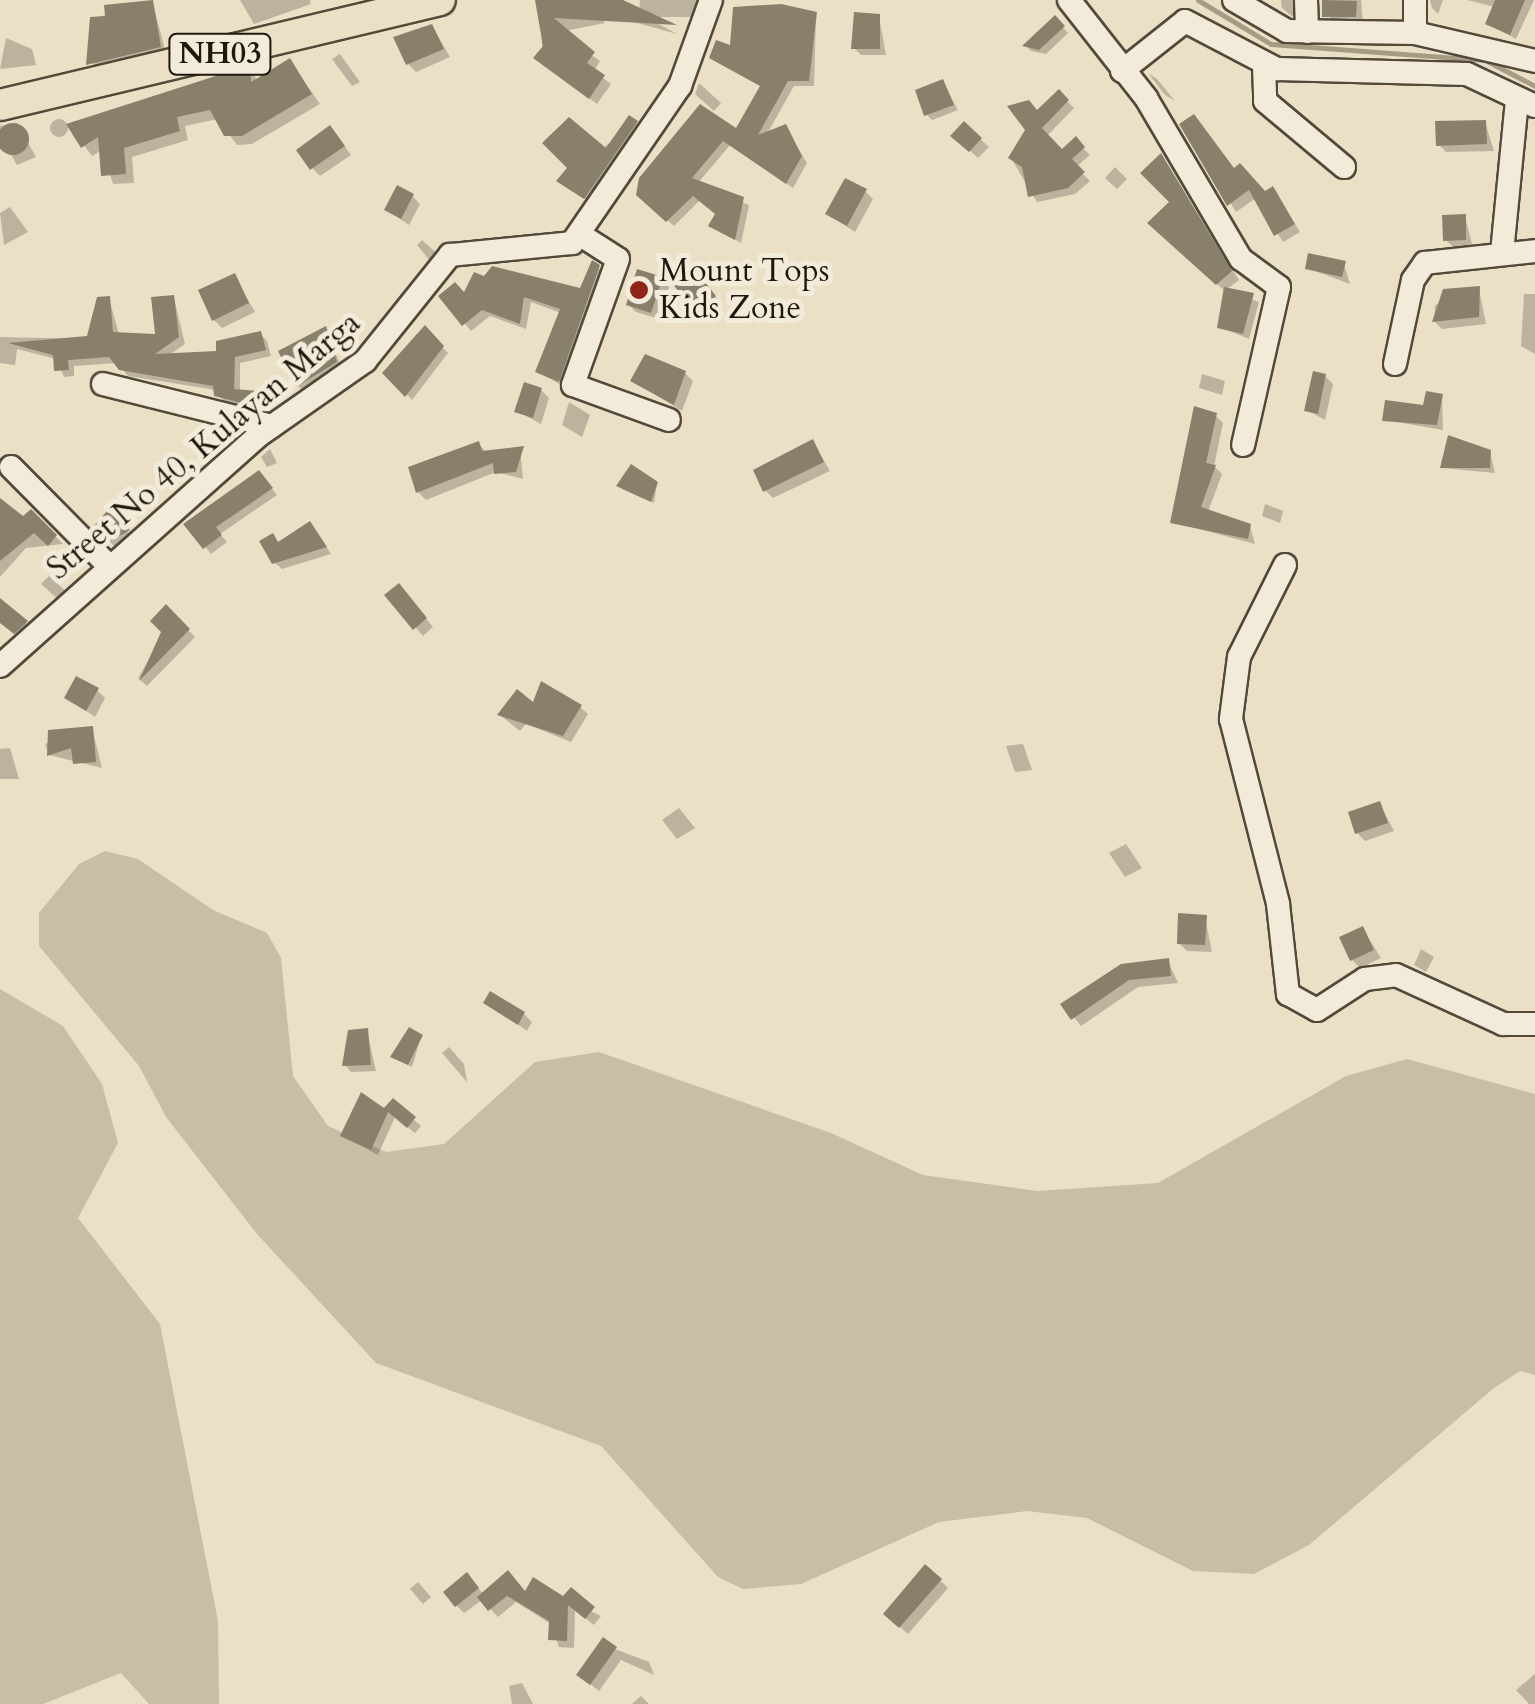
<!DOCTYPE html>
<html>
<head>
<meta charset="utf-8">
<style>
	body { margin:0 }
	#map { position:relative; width:1535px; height:1704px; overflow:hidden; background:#ebe0c6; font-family:Cardo,serif }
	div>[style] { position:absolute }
	.green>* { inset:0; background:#c8bea6 }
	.shadow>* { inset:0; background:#0003 }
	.round { border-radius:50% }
	.stream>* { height:5px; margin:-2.5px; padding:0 2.5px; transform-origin:2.5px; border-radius:2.5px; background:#a69c86 }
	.building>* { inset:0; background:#89806c }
	.roads { filter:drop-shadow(2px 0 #52493a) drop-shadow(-2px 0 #52493a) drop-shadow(0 2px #52493a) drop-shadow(0 -2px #52493a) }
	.minor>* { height:22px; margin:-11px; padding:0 11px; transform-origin:11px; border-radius:11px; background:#f2ebda }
	.major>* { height:30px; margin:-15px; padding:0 15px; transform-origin:15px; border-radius:15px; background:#ebe0c6 }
	.dots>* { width:28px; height:28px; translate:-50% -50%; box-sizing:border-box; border:5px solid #f2ebda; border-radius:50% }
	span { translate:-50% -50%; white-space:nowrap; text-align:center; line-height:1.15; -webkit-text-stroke:10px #f2ebda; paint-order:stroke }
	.shield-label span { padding:2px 8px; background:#f2ebda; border:2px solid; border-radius:8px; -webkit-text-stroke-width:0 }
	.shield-label { font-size:30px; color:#1f170b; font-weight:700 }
	.poi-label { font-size:32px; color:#1f170b }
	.left { translate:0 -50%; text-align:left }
	.street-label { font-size:32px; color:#1f170b }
</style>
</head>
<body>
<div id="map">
	<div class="green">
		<div style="clip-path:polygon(105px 851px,138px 859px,213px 910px,267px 933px,281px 958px,293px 1076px,328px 1126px,386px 1152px,444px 1144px,535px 1062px,599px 1052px,831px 1133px,923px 1175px,1037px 1191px,1158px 1183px,1346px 1076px,1407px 1059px,1535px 1094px,1535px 1375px,1520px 1371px,1494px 1388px,1309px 1545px,1254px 1574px,1193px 1571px,1087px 1518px,1027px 1511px,939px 1522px,801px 1584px,743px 1589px,718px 1577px,601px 1446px,376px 1363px,257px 1234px,166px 1117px,139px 1066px,39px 946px,39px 913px,79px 864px)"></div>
		<div style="clip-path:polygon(0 989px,63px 1026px,102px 1084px,118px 1143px,78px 1218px,160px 1324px,218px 1621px,219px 1704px,149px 1704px,121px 1673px,43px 1704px,0 1704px)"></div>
	</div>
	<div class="shadow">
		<div style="clip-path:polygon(240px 0,310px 0,311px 4px,254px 24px)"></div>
		<div style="clip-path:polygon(591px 0,605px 23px,559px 32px,600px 61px,594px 71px,611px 84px,597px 104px,544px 65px,538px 2px)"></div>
		<div style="clip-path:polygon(640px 0,698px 0,703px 5px,698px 17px,646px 17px,677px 34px,608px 15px,639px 13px)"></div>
		<div style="clip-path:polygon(1281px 0,1302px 0,1299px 22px,1282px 8px)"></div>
		<div style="clip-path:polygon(1325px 0,1361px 0,1363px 24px,1332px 24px)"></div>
		<div style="clip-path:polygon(1430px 0,1443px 0,1438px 14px,1432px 8px)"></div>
		<div style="clip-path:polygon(1534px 0,1516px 39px,1488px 24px,1495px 7px,1467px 0)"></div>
		<div style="clip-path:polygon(152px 1px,166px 53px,94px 70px,92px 19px)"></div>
		<div style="clip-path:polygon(816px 15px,814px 86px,794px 86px,767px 134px,785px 127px,807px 163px,793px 188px,730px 145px,698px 183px,749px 205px,741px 243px,711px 225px,717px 215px,700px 200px,674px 226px,638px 194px,737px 131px,762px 87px,712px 58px)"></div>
		<div style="clip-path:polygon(879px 17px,886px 55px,861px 55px,854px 48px)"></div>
		<div style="clip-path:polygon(1055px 19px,1068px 33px,1046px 54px,1031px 51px,1026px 46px)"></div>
		<div style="clip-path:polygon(432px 26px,450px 57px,416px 72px,408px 64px)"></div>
		<div style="clip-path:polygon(6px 38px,32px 49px,36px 65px,0 69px)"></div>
		<div style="clip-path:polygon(340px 54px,360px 82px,352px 86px,332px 59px)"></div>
		<div style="clip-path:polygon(290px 61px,320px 104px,252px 144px,237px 145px,218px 119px,185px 126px,188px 140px,132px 157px,134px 183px,113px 184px,102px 150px,92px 156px,69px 125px,249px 68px,258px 81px)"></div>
		<div style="clip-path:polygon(1148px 73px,1157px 79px,1175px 101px,1165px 95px)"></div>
		<div style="clip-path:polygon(943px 82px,958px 110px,932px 120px,926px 114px)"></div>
		<div style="clip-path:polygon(699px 83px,721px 103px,714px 111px,695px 94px)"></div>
		<div style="clip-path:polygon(1059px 93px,1074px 108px,1047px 136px,1062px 152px,1075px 140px,1090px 155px,1076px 167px,1090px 181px,1075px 194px,1037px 202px,1011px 158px)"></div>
		<div class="round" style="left:50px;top:119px;width:18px;height:18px"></div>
		<div style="clip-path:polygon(1485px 122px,1494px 151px,1446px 152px,1438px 144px)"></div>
		<div style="clip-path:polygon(17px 123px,36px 157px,17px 165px,0 136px,0 126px)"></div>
		<div style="clip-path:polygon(636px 123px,643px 129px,592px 204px,559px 181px)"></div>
		<div style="clip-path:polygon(964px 124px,989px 147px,978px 158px,954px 136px)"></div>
		<div style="clip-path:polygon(1182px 125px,1265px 194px,1273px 189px,1300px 232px,1283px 242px,1256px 198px,1236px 212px)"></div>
		<div style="clip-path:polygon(338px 137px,351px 155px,320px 176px,312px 168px)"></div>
		<div style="clip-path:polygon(1161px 156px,1239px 280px,1226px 290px,1259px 302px,1249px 339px,1220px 327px,1226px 292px,1158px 231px,1172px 202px)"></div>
		<div style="clip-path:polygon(1115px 167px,1127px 179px,1117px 189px,1105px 178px)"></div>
		<div style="clip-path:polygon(865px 191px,873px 199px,855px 232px,828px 214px)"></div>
		<div style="clip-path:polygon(412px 196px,420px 204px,409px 225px,387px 210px)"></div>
		<div style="clip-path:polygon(10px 207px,28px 232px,4px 245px,0 213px)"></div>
		<div style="clip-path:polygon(1465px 217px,1473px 248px,1454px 248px,1446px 240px)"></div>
		<div style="clip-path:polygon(422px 240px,442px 258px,435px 267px,417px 245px)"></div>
		<div style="clip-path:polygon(1344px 264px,1350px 284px,1307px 268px)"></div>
		<div style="clip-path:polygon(598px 267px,605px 274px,565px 387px,538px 372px,561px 313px,531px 302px,526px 329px,490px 316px,471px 331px,442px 296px,582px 291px)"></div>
		<div style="clip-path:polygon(234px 276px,255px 312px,222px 328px,214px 320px)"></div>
		<div style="clip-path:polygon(661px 279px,669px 287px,659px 319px,636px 312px,628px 304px)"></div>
		<div style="clip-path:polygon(702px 279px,722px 305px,704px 319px,696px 311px)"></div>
		<div style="clip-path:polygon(1479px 289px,1486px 324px,1442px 329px,1434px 321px,1435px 305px)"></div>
		<div style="clip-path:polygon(1524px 294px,1535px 294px,1535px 354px,1521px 346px)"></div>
		<div style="clip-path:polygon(174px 298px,185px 344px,168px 356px,218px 353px,260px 334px,267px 341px,271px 356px,240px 363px,240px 392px,257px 393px,263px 412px,224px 402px,216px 390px,128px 376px,117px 363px,74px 366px,74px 376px,64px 377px,56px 359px,17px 349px,15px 365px,0 363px,0 337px,89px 339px,109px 299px,119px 334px,158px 337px)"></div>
		<div style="clip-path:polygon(425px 329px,448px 353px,412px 400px,386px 372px)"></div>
		<div style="clip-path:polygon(326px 330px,343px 371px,306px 393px,298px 386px)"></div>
		<div style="clip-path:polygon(685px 373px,693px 381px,682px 411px,633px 381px)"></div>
		<div style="clip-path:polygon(1202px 374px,1225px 381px,1222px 395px,1199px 388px)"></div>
		<div style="clip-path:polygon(1325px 376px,1333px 384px,1325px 420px,1307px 410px)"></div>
		<div style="clip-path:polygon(541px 390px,549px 398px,541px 424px,517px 411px)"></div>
		<div style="clip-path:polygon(1442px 397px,1443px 430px,1385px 420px,1425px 408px)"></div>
		<div style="clip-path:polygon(569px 402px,590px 415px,582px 437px,562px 425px)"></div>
		<div style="clip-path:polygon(1216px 416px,1223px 423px,1214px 466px,1222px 474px,1208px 512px,1250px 526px,1255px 544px,1173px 522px)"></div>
		<div style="clip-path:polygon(813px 442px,830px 471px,773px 498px,765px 490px)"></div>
		<div style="clip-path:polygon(479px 444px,487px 453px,520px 449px,523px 479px,496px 472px,426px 500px,418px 492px)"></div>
		<div style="clip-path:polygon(270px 449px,277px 463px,267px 467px,261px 457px)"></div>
		<div style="clip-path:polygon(1490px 452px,1495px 473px,1442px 468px)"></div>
		<div style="clip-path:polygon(265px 480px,277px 495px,220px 534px,227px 542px,211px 554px,187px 524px)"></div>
		<div style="clip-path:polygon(657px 484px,654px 503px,622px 489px)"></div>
		<div style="clip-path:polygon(0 501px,24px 520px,31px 512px,63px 544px,26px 548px,0 577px)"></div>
		<div style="clip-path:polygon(1265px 504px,1283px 511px,1280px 523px,1262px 516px)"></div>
		<div style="clip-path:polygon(107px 515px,128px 532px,135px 539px,117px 549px,96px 528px)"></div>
		<div style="clip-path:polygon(317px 532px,331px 554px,282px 569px,274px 562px,273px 536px,280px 544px)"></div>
		<div style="clip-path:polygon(49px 576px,72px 597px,63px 604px,41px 584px)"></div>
		<div style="clip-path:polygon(406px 594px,433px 627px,423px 636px,388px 596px)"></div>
		<div style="clip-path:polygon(0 602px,34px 630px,23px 640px,0 622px)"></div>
		<div style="clip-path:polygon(166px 608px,195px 637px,147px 686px,138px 678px,165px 632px)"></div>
		<div style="clip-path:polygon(97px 690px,105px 698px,95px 717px,67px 698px)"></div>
		<div style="clip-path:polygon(534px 706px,580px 707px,588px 714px,571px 742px,526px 724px,520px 731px,500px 715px)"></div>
		<div style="clip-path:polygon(92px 728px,102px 768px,49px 755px,45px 744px)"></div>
		<div style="clip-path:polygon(1023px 744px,1032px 770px,1015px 772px,1006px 746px)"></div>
		<div style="clip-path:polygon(10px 748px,19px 779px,0 779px,0 749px)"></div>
		<div style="clip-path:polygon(1380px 804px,1394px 831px,1365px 841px,1357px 833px)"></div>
		<div style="clip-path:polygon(679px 808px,695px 828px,677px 839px,662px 820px)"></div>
		<div style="clip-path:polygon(1126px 844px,1142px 868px,1125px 877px,1109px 853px)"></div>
		<div style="clip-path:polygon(1205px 917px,1212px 952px,1187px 951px,1179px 943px)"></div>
		<div style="clip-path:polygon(1363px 929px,1381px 958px,1360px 968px,1352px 960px)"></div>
		<div style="clip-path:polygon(1421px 949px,1434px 957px,1426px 972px,1414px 965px)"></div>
		<div style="clip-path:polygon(1168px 961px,1178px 983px,1138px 987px,1081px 1026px,1064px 1005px)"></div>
		<div style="clip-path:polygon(486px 1002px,524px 1014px,532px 1022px,527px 1031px)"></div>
		<div style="clip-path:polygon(367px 1031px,376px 1071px,351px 1072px,345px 1065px)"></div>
		<div style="clip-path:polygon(421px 1037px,412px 1067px,396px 1059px)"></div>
		<div style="clip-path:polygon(449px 1047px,464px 1064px,467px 1082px,442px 1053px)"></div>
		<div style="clip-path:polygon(393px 1102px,421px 1126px,415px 1133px,395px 1117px,378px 1155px,343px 1136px)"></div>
		<div style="clip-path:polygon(940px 1580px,948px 1588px,908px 1634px,894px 1622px)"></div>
		<div style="clip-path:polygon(418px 1582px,431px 1597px,423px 1604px,410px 1589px)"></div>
		<div style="clip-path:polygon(475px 1584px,484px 1595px,564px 1599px,601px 1616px,594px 1625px,575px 1610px,574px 1648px,559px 1647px,551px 1624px,516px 1602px,498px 1617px,482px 1600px,464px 1613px,456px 1605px)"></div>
		<div style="clip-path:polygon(615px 1649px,649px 1662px,654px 1675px,621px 1660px,599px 1691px,579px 1675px)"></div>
		<div style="clip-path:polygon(1535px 1674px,1535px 1704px,1529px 1704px,1516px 1690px)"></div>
		<div style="clip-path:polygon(522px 1683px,533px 1704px,512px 1704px,509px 1686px)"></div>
		<div style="clip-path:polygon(641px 1696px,649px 1704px,632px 1704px)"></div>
	</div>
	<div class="stream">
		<div style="left:1198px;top:0;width:85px;rotate:31.1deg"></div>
		<div style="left:1271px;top:44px;width:215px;rotate:4.3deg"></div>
		<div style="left:1485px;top:60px;width:56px;rotate:27.5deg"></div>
	</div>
	<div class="building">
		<div style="clip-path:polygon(153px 0,161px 47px,86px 65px,90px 17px,105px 16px,104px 5px)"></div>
		<div style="clip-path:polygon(535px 0,623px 0,677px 25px,554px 18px,595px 52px,587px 63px,605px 75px,589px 99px,533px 58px,543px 46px)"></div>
		<div style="clip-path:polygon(1322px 0,1357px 1px,1356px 17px,1322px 17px)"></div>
		<div style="clip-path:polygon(1495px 0,1525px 0,1510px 35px,1485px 24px)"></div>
		<div style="clip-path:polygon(781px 4px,817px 12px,809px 81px,788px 81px,758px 135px,786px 124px,802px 156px,786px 184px,723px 141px,692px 178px,744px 197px,735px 240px,708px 226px,715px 214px,693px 196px,666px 222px,636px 195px,639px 178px,700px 104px,736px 128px,760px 86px,709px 58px,716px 40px,730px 45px,733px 7px)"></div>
		<div style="clip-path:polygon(854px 12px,880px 14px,880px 49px,851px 49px)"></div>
		<div style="clip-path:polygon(1055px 15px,1065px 26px,1039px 50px,1022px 46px)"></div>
		<div style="clip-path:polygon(432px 24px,444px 49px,406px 65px,393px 37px)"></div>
		<div style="clip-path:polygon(290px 58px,312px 94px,242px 136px,224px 136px,210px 110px,177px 117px,180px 131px,124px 148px,126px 174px,101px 176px,98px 137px,81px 148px,66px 124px,250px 65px,251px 82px)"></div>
		<div style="clip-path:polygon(943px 79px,954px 105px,924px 116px,915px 90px)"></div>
		<div style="clip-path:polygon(1059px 89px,1069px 100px,1042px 128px,1062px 149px,1076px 136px,1085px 147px,1072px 159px,1085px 172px,1068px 188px,1028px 197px,1022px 167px,1008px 158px,1025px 130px,1007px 106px,1029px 100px,1037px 110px)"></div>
		<div style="clip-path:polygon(1194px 114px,1234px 168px,1240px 163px,1265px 191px,1273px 186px,1295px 224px,1274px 236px,1249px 190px,1227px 206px,1179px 124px)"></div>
		<div style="clip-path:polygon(629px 115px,638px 121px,584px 199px,556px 181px,567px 168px,542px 143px,569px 117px,606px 148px)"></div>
		<div style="clip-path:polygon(1486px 120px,1487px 144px,1436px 146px,1435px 121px)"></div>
		<div style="clip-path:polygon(964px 121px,982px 138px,969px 152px,950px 136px)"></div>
		<div class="round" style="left:-3px;top:123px;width:32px;height:32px"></div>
		<div style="clip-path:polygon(330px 125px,345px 146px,310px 170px,296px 150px)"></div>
		<div style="clip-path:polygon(1161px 153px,1232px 271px,1216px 285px,1147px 223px,1169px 202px,1140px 173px)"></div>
		<div style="clip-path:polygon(845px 178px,867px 189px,847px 226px,825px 214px)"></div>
		<div style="clip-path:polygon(397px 185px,414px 194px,401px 219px,384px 210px)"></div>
		<div style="clip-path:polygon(1466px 214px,1466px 240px,1443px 241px,1442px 215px)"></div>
		<div style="clip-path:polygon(1308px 253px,1346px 261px,1342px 277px,1305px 269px)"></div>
		<div style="clip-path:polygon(592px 260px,600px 265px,559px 382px,535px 372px,560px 309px,524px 297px,520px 324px,482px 310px,462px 326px,438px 296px,455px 282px,464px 292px,474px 272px,484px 276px,492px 266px,580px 288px)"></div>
		<div style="clip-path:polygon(694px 268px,716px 296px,694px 313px,673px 284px)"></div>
		<div style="clip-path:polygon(637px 269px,663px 277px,651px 313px,626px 305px)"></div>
		<div style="clip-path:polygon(235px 273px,249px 303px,212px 321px,198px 290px)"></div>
		<div style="clip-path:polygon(1480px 286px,1479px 317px,1432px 322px,1443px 289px)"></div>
		<div style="clip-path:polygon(1224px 287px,1254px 293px,1243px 334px,1217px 328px)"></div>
		<div style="clip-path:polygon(174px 295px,179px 337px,155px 354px,216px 351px,216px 341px,261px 331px,266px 350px,235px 357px,234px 389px,258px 391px,257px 407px,214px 396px,213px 386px,119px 370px,109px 357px,68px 360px,69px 370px,54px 371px,53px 355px,8px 343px,87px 336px,97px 297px,110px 296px,113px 332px,155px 334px,151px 297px)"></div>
		<div style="clip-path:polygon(425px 325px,444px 346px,405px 397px,382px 373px)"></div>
		<div style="clip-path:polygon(326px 326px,337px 362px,296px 387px,278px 351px)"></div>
		<div style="clip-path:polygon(645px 354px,686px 371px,674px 405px,630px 381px)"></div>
		<div style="clip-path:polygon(1313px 371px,1326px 374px,1318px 414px,1304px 411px)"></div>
		<div style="clip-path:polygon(524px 382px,542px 388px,533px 418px,514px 412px)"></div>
		<div style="clip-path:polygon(1426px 391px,1443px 394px,1437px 425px,1382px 421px,1385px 400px,1423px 405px)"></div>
		<div style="clip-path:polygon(1194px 406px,1217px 413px,1206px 463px,1216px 465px,1201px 507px,1251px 524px,1248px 539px,1170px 523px)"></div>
		<div style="clip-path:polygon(1448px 435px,1491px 450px,1490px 468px,1440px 468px)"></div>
		<div style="clip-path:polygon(813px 439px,824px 462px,763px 492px,753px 470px)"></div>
		<div style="clip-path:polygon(479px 441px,482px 451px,524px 446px,516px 472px,494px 474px,493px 463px,416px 493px,408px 467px)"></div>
		<div style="clip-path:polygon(631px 464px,658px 482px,651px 502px,616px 486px)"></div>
		<div style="clip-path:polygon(259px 470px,273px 488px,216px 527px,222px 535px,203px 549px,183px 524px)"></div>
		<div style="clip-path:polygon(0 498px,23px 516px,31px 509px,57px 535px,48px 546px,34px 533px,0 561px)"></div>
		<div style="clip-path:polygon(107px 511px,130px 530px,107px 543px,92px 528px)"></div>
		<div style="clip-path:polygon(310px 521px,327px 547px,272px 564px,259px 541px,273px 533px,278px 542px)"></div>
		<div style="clip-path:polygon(399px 583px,427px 618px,413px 630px,384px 595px)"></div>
		<div style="clip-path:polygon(0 598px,28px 621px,14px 634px,0 623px)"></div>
		<div style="clip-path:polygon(166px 604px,190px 629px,139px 681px,161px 632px,150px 621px)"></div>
		<div style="clip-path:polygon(76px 676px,99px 688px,86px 711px,64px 698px)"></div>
		<div style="clip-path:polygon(541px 681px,582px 705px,563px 736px,497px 715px,517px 689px,533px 702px)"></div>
		<div style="clip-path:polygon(93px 726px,96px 762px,73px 764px,71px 748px,47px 756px,48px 730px)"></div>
		<div style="clip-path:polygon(1380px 801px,1388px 823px,1355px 834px,1348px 812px)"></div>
		<div style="clip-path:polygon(1178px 913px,1207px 915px,1205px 945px,1177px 944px)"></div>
		<div style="clip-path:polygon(1363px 926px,1374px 950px,1350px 961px,1339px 937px)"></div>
		<div style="clip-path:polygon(1169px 958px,1171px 976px,1129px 980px,1071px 1020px,1060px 1004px,1121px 964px)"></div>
		<div style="clip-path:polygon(490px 991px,525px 1012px,518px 1025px,483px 1003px)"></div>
		<div style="clip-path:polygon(409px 1027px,423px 1035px,408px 1065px,390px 1057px)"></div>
		<div style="clip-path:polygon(368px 1028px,371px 1065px,342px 1066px,348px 1030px)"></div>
		<div style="clip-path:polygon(361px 1092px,384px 1108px,393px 1098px,416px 1117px,407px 1128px,388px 1112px,371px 1150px,340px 1136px)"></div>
		<div style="clip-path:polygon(925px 1564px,942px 1579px,899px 1628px,883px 1614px)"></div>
		<div style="clip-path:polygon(508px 1570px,525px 1591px,533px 1577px,563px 1596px,571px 1587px,595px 1607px,585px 1619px,568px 1605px,567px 1641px,548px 1640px,549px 1621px,507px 1596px,488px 1611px,477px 1597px)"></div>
		<div style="clip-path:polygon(467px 1572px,479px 1588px,455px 1607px,443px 1592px)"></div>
		<div style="clip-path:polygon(603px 1637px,617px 1647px,590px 1685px,576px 1675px)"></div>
	</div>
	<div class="roads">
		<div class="minor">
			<div style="left:1069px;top:0;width:125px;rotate:51.8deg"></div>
			<div style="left:1146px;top:98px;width:187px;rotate:59.5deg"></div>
			<div style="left:1241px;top:259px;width:47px;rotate:36.4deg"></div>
			<div style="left:1279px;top:287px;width:162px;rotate:102.8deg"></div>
			<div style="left:1234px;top:0;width:61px;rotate:30.3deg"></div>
			<div style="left:1287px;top:31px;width:128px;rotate:0.9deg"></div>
			<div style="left:1415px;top:33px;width:123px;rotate:13.1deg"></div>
			<div style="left:1306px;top:0;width:32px;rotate:88deg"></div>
			<div style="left:1415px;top:0;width:33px;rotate:90deg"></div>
			<div style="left:1264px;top:65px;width:36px;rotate:88deg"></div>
			<div style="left:1265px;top:101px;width:103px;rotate:39.9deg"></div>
			<div style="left:1122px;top:71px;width:80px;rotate:-38.4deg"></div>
			<div style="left:1185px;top:21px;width:104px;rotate:27.6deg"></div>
			<div style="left:1277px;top:69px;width:190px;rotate:1.5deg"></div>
			<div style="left:1467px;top:74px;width:75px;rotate:25.2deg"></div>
			<div style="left:579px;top:234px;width:46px;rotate:32.7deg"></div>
			<div style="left:618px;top:259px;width:134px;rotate:109.7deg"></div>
			<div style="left:573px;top:385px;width:102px;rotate:20deg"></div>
			<div style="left:1502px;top:253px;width:153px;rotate:-84.4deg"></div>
			<div style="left:1395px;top:364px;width:86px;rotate:-77.9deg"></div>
			<div style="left:1413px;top:280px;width:21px;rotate:-55deg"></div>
			<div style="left:1425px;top:263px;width:111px;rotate:-6.2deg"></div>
			<div style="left:103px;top:384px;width:174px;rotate:14deg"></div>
			<div style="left:11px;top:467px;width:139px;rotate:45.3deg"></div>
			<div style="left:1285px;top:565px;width:103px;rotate:116.6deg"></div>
			<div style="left:1239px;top:657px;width:63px;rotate:97.4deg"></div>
			<div style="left:1231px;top:719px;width:191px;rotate:75.7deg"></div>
			<div style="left:1278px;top:904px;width:91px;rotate:83.7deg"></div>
			<div style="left:1288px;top:994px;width:33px;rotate:29deg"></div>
			<div style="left:1317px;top:1010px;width:57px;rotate:-32.9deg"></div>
			<div style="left:1365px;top:979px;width:31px;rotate:-7deg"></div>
			<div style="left:1396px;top:975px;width:118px;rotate:24.6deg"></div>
			<div style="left:1503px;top:1024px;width:32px"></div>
			<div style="left:0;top:666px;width:346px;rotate:-41.7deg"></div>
			<div style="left:258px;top:436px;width:131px;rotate:-35deg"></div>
			<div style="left:365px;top:361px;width:136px;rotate:-51.3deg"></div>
			<div style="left:450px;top:255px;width:123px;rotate:-5.6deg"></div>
			<div style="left:572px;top:243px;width:191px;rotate:-55.5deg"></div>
			<div style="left:680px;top:86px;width:91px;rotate:-70.2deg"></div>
		</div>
		<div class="major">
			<div style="left:0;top:105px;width:452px;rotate:-13.4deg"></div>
		</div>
	</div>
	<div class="dots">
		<div style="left:639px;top:290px;background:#8f2418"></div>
	</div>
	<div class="shield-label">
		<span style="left:220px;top:54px">NH03</span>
	</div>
	<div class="poi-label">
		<span class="left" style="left:659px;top:290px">Mount Tops<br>Kids Zone</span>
	</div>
	<div class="street-label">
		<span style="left:204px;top:446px;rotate:-40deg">Street No 40, Kulayan Marga</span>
	</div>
</div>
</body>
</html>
